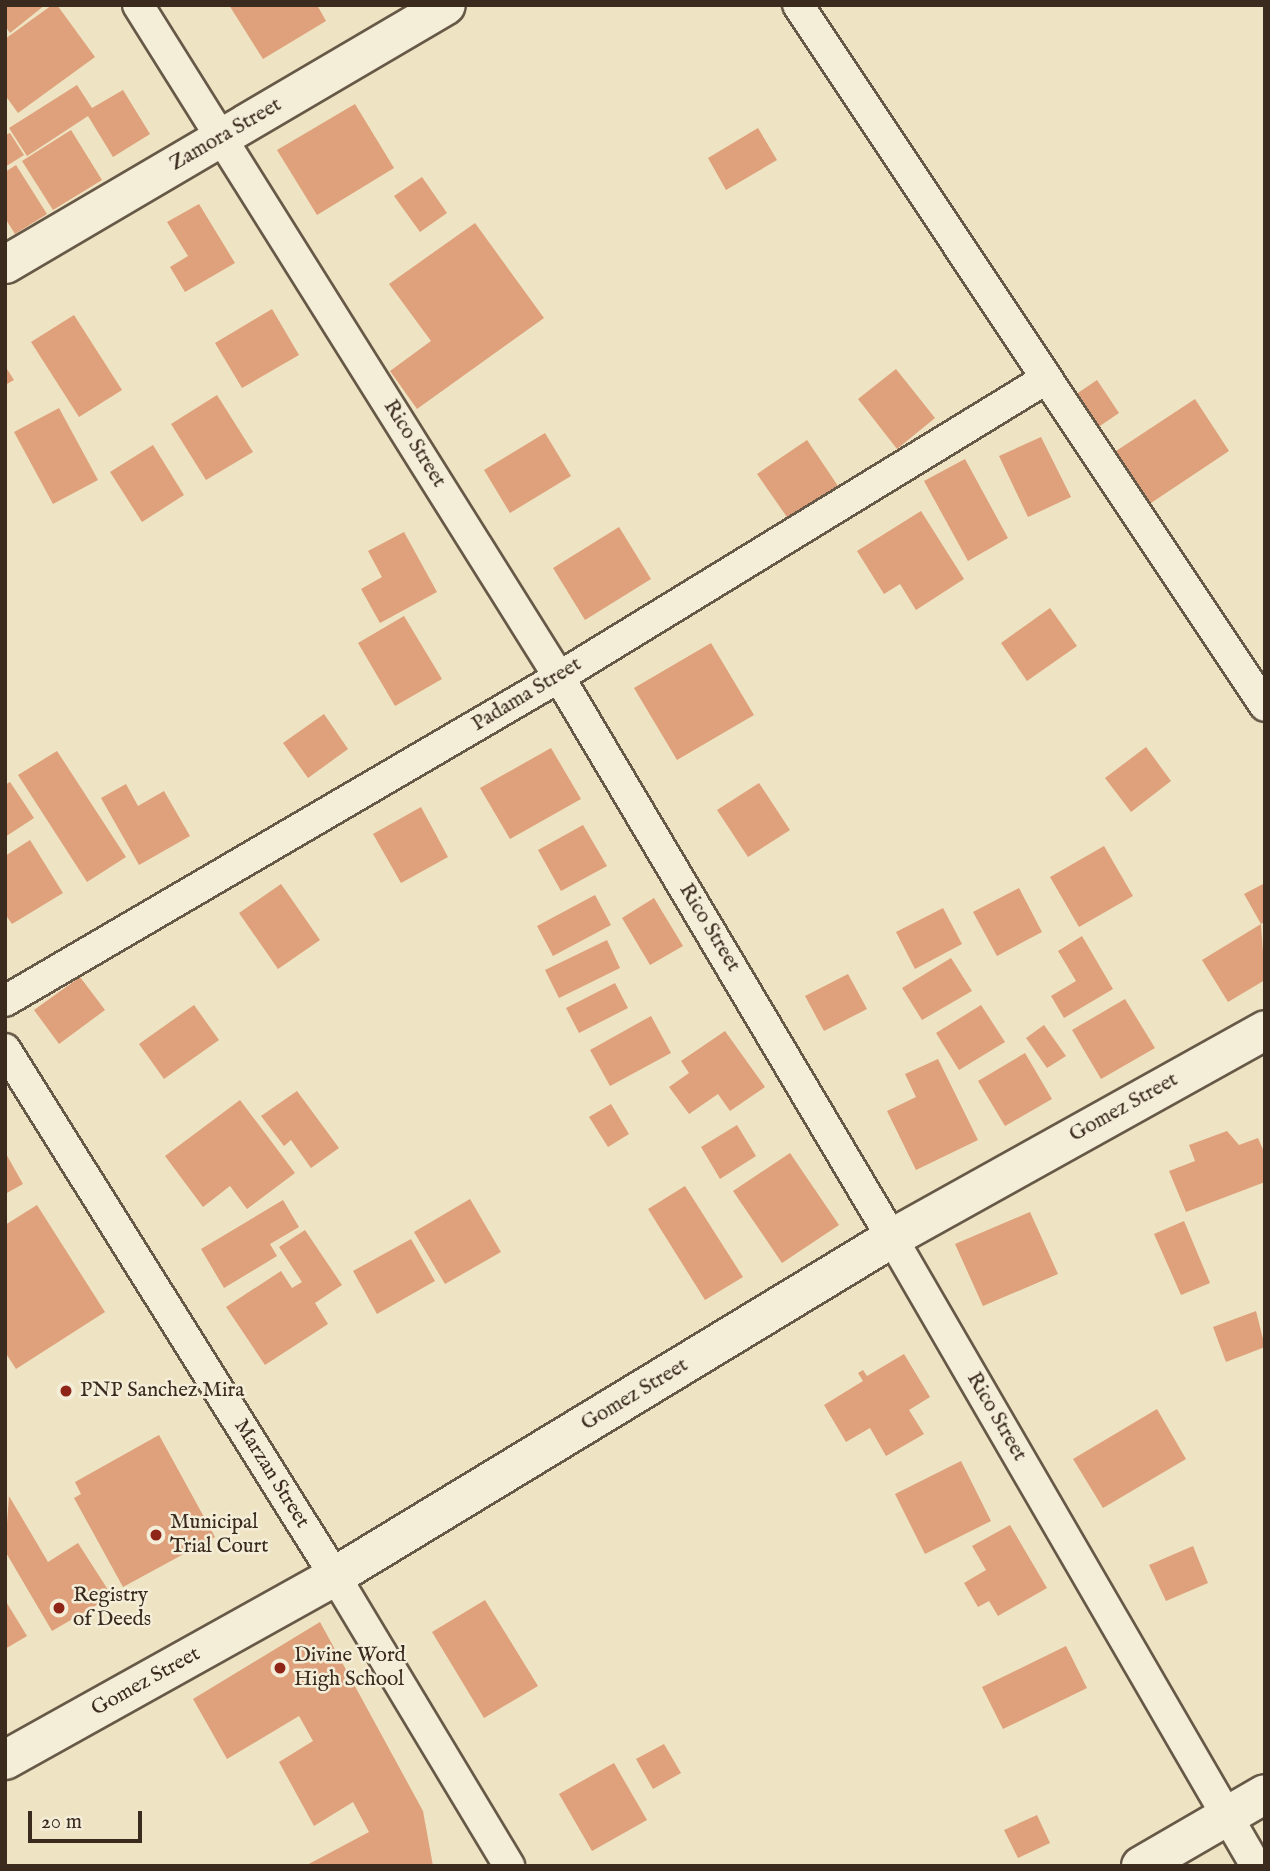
<!DOCTYPE html>
<html>
<head>
<meta charset="utf-8">
<style>
	body { margin:0 }
	#map { position:relative; width:1270px; height:1871px; overflow:hidden; background:#eee3c3; font-family:"IM FELL English",serif }
	div>[style] { position:absolute }
	.building>* { inset:0; background:#dea17b }
	.roads { filter:drop-shadow(2px 0 #675947) drop-shadow(-2px 0 #675947) drop-shadow(0 2px #675947) drop-shadow(0 -2px #675947) }
	.minor>* { height:30px; margin:-15px; padding:0 15px; transform-origin:15px; border-radius:15px; background:#f4edd8 }
	.tertiary>* { height:37px; margin:-18.5px; padding:0 18.5px; transform-origin:18.5px; border-radius:18.5px; background:#f4edd8 }
	.secondary>* { height:38px; margin:-19px; padding:0 19px; transform-origin:19px; border-radius:19px; background:#f4edd8 }
	.dots>* { width:19px; height:19px; translate:-50% -50%; box-sizing:border-box; border:4px solid #f4edd8; border-radius:50% }
	span { translate:-50% -50%; white-space:nowrap; text-align:center; line-height:1.15; -webkit-text-stroke:5px #f4edd8; paint-order:stroke }
	.street-label { font-size:21px; color:#3a2b1e }
	.poi-label { font-size:21px; color:#3a2b1e }
	.left { translate:0 -50%; text-align:left }
	.frame { position:absolute; inset:0; border:7px solid #3a2b1e; pointer-events:none }
	.scale { position:absolute; left:28px; top:1811px; width:114px; height:32px; box-sizing:border-box; border:4px solid #3a2b1e; border-top:0; padding-left:9px; font-size:21px; line-height:24px; white-space:nowrap; color:#3a2b1e; -webkit-text-stroke:5px #f4edd8; paint-order:stroke }
</style>
</head>
<body>
<div id="map">
	<div class="building">
		<div style="clip-path:polygon(5px 5px,45px 5px,10px 33px,5px 26px)"></div>
		<div style="clip-path:polygon(52px 5px,57px 5px,95px 57px,18px 113px,5px 95px,5px 39px)"></div>
		<div style="clip-path:polygon(229px 5px,317px 5px,326px 21px,263px 59px)"></div>
		<div style="clip-path:polygon(77px 85px,92px 108px,123px 90px,150px 134px,113px 157px,88px 116px,27px 156px,9px 128px)"></div>
		<div style="clip-path:polygon(355px 104px,394px 168px,317px 215px,277px 150px)"></div>
		<div style="clip-path:polygon(758px 128px,777px 160px,726px 190px,708px 158px)"></div>
		<div style="clip-path:polygon(71px 130px,102px 180px,53px 210px,22px 161px)"></div>
		<div style="clip-path:polygon(10px 133px,24px 155px,5px 167px,5px 135px)"></div>
		<div style="clip-path:polygon(16px 165px,47px 214px,15px 234px,5px 218px,5px 172px)"></div>
		<div style="clip-path:polygon(422px 177px,447px 213px,420px 232px,394px 196px)"></div>
		<div style="clip-path:polygon(199px 204px,235px 263px,185px 292px,170px 267px,188px 256px,167px 222px)"></div>
		<div style="clip-path:polygon(475px 223px,544px 318px,417px 409px,390px 371px,431px 341px,389px 284px)"></div>
		<div style="clip-path:polygon(272px 309px,299px 355px,242px 388px,215px 343px)"></div>
		<div style="clip-path:polygon(74px 315px,122px 390px,79px 417px,31px 342px)"></div>
		<div style="clip-path:polygon(5px 366px,14px 380px,5px 385px)"></div>
		<div style="clip-path:polygon(896px 369px,935px 418px,897px 449px,858px 399px)"></div>
		<div style="clip-path:polygon(1097px 380px,1119px 413px,1091px 432px,1069px 399px)"></div>
		<div style="clip-path:polygon(217px 395px,253px 452px,206px 480px,171px 424px)"></div>
		<div style="clip-path:polygon(1195px 399px,1229px 451px,1145px 507px,1110px 455px)"></div>
		<div style="clip-path:polygon(59px 408px,98px 480px,53px 504px,14px 432px)"></div>
		<div style="clip-path:polygon(545px 433px,571px 476px,510px 513px,484px 470px)"></div>
		<div style="clip-path:polygon(1041px 437px,1071px 497px,1028px 517px,999px 456px)"></div>
		<div style="clip-path:polygon(807px 440px,838px 486px,789px 520px,757px 474px)"></div>
		<div style="clip-path:polygon(153px 445px,184px 495px,142px 522px,110px 472px)"></div>
		<div style="clip-path:polygon(965px 459px,1008px 538px,968px 561px,924px 481px)"></div>
		<div style="clip-path:polygon(921px 511px,964px 579px,916px 610px,900px 584px,884px 594px,857px 551px)"></div>
		<div style="clip-path:polygon(619px 527px,651px 579px,585px 620px,553px 568px)"></div>
		<div style="clip-path:polygon(404px 532px,437px 592px,380px 623px,361px 589px,382px 577px,368px 551px)"></div>
		<div style="clip-path:polygon(1050px 608px,1077px 646px,1027px 681px,1001px 643px)"></div>
		<div style="clip-path:polygon(404px 616px,442px 679px,395px 706px,358px 643px)"></div>
		<div style="clip-path:polygon(711px 643px,754px 715px,677px 760px,634px 688px)"></div>
		<div style="clip-path:polygon(324px 714px,348px 749px,308px 778px,283px 743px)"></div>
		<div style="clip-path:polygon(1146px 747px,1171px 781px,1131px 812px,1105px 778px)"></div>
		<div style="clip-path:polygon(551px 748px,581px 799px,510px 839px,480px 788px)"></div>
		<div style="clip-path:polygon(57px 751px,126px 857px,87px 882px,18px 775px)"></div>
		<div style="clip-path:polygon(10px 782px,34px 818px,5px 837px,5px 785px)"></div>
		<div style="clip-path:polygon(759px 783px,790px 830px,748px 857px,717px 810px)"></div>
		<div style="clip-path:polygon(126px 784px,138px 806px,164px 791px,190px 836px,139px 865px,101px 798px)"></div>
		<div style="clip-path:polygon(421px 807px,448px 857px,401px 883px,373px 834px)"></div>
		<div style="clip-path:polygon(583px 825px,607px 866px,561px 891px,538px 850px)"></div>
		<div style="clip-path:polygon(30px 840px,63px 893px,12px 924px,5px 914px,5px 856px)"></div>
		<div style="clip-path:polygon(1104px 846px,1133px 896px,1079px 927px,1050px 877px)"></div>
		<div style="clip-path:polygon(1265px 883px,1265px 922px,1261px 924px,1244px 894px)"></div>
		<div style="clip-path:polygon(281px 884px,320px 940px,278px 969px,239px 913px)"></div>
		<div style="clip-path:polygon(1019px 888px,1042px 932px,997px 956px,973px 912px)"></div>
		<div style="clip-path:polygon(595px 895px,611px 925px,553px 956px,537px 926px)"></div>
		<div style="clip-path:polygon(654px 898px,683px 946px,650px 965px,622px 918px)"></div>
		<div style="clip-path:polygon(943px 908px,962px 944px,915px 969px,896px 932px)"></div>
		<div style="clip-path:polygon(1261px 924px,1265px 980px,1228px 1002px,1202px 960px)"></div>
		<div style="clip-path:polygon(1082px 936px,1113px 989px,1064px 1018px,1051px 996px,1076px 981px,1058px 951px)"></div>
		<div style="clip-path:polygon(607px 940px,620px 968px,559px 998px,545px 970px)"></div>
		<div style="clip-path:polygon(951px 958px,972px 991px,922px 1020px,902px 988px)"></div>
		<div style="clip-path:polygon(848px 974px,867px 1009px,824px 1031px,805px 996px)"></div>
		<div style="clip-path:polygon(80px 977px,105px 1010px,59px 1044px,34px 1010px)"></div>
		<div style="clip-path:polygon(615px 983px,628px 1008px,579px 1033px,566px 1008px)"></div>
		<div style="clip-path:polygon(1125px 999px,1155px 1048px,1101px 1079px,1072px 1030px)"></div>
		<div style="clip-path:polygon(194px 1005px,219px 1040px,164px 1079px,139px 1044px)"></div>
		<div style="clip-path:polygon(981px 1005px,1005px 1042px,959px 1070px,936px 1033px)"></div>
		<div style="clip-path:polygon(651px 1016px,671px 1053px,610px 1086px,590px 1050px)"></div>
		<div style="clip-path:polygon(1044px 1025px,1066px 1056px,1047px 1068px,1026px 1038px)"></div>
		<div style="clip-path:polygon(725px 1031px,765px 1087px,730px 1111px,718px 1094px,689px 1114px,669px 1087px,689px 1073px,681px 1061px)"></div>
		<div style="clip-path:polygon(1025px 1053px,1052px 1099px,1005px 1126px,978px 1081px)"></div>
		<div style="clip-path:polygon(938px 1059px,978px 1140px,916px 1170px,887px 1111px,916px 1097px,905px 1074px)"></div>
		<div style="clip-path:polygon(297px 1091px,339px 1148px,311px 1168px,291px 1140px,284px 1146px,261px 1116px)"></div>
		<div style="clip-path:polygon(240px 1100px,295px 1173px,247px 1209px,230px 1186px,203px 1207px,165px 1156px)"></div>
		<div style="clip-path:polygon(611px 1104px,629px 1134px,608px 1147px,589px 1117px)"></div>
		<div style="clip-path:polygon(737px 1125px,756px 1156px,720px 1179px,701px 1147px)"></div>
		<div style="clip-path:polygon(1227px 1131px,1239px 1145px,1258px 1138px,1265px 1154px,1265px 1182px,1186px 1212px,1169px 1171px,1195px 1161px,1189px 1145px)"></div>
		<div style="clip-path:polygon(5px 1152px,23px 1184px,5px 1194px)"></div>
		<div style="clip-path:polygon(790px 1153px,839px 1225px,782px 1263px,733px 1191px)"></div>
		<div style="clip-path:polygon(685px 1186px,743px 1277px,705px 1300px,648px 1209px)"></div>
		<div style="clip-path:polygon(470px 1199px,501px 1252px,445px 1284px,414px 1232px)"></div>
		<div style="clip-path:polygon(283px 1200px,299px 1227px,270px 1244px,277px 1256px,224px 1288px,201px 1249px)"></div>
		<div style="clip-path:polygon(37px 1205px,105px 1312px,16px 1369px,5px 1352px,5px 1225px)"></div>
		<div style="clip-path:polygon(1030px 1212px,1058px 1274px,983px 1306px,955px 1244px)"></div>
		<div style="clip-path:polygon(1184px 1221px,1210px 1283px,1181px 1295px,1154px 1234px)"></div>
		<div style="clip-path:polygon(305px 1230px,342px 1285px,315px 1303px,328px 1324px,265px 1365px,226px 1307px,281px 1271px,292px 1288px,302px 1282px,279px 1247px)"></div>
		<div style="clip-path:polygon(411px 1239px,435px 1281px,377px 1314px,353px 1271px)"></div>
		<div style="clip-path:polygon(1256px 1311px,1265px 1347px,1226px 1362px,1213px 1327px)"></div>
		<div style="clip-path:polygon(904px 1354px,930px 1397px,909px 1410px,924px 1434px,886px 1456px,870px 1428px,846px 1442px,824px 1405px,863px 1381px,858px 1373px,863px 1370px,867px 1376px)"></div>
		<div style="clip-path:polygon(1157px 1409px,1186px 1459px,1103px 1508px,1073px 1459px)"></div>
		<div style="clip-path:polygon(159px 1435px,215px 1537px,123px 1587px,74px 1498px,81px 1494px,75px 1482px)"></div>
		<div style="clip-path:polygon(961px 1461px,991px 1521px,925px 1554px,895px 1494px)"></div>
		<div style="clip-path:polygon(9px 1496px,48px 1562px,78px 1543px,112px 1596px,52px 1631px,5px 1551px)"></div>
		<div style="clip-path:polygon(1010px 1525px,1047px 1588px,998px 1616px,989px 1601px,978px 1607px,964px 1583px,986px 1570px,972px 1546px)"></div>
		<div style="clip-path:polygon(1193px 1546px,1208px 1583px,1166px 1601px,1149px 1565px)"></div>
		<div style="clip-path:polygon(5px 1600px,27px 1636px,5px 1649px)"></div>
		<div style="clip-path:polygon(485px 1600px,538px 1686px,484px 1718px,432px 1632px)"></div>
		<div style="clip-path:polygon(320px 1622px,423px 1811px,433px 1866px,305px 1866px,369px 1832px,353px 1802px,314px 1826px,279px 1762px,313px 1741px,299px 1716px,227px 1759px,193px 1699px)"></div>
		<div style="clip-path:polygon(1066px 1646px,1087px 1688px,1003px 1729px,982px 1687px)"></div>
		<div style="clip-path:polygon(664px 1744px,681px 1773px,653px 1789px,636px 1759px)"></div>
		<div style="clip-path:polygon(614px 1763px,647px 1820px,592px 1851px,559px 1794px)"></div>
		<div style="clip-path:polygon(1037px 1815px,1050px 1843px,1018px 1858px,1004px 1830px)"></div>
	</div>
	<div class="roads">
		<div class="minor">
			<div style="left:138px;top:5px;width:793px;rotate:57.93deg"></div>
			<div style="left:559px;top:677px;width:652px;rotate:59.31deg"></div>
			<div style="left:892px;top:1238px;width:726px;rotate:59.9deg"></div>
			<div style="left:798px;top:5px;width:842px;rotate:56.33deg"></div>
			<div style="left:5px;top:1001px;width:642px;rotate:-30.32deg"></div>
			<div style="left:559px;top:677px;width:569px;rotate:-31.48deg"></div>
			<div style="left:5px;top:1049px;width:622px;rotate:57.95deg"></div>
			<div style="left:335px;top:1576px;width:338px;rotate:59deg"></div>
		</div>
		<div class="tertiary">
			<div style="left:5px;top:264px;width:511px;rotate:-30.43deg"></div>
		</div>
		<div class="secondary">
			<div style="left:5px;top:1760px;width:378px;rotate:-29.1deg"></div>
			<div style="left:335px;top:1576px;width:652px;rotate:-31.25deg"></div>
			<div style="left:892px;top:1238px;width:427px;rotate:-29.1deg"></div>
			<div style="left:1141px;top:1866px;width:143px;rotate:-30.1deg"></div>
		</div>
	</div>
	<div class="dots">
		<div style="left:66px;top:1391px;background:#8f2418"></div>
		<div style="left:156px;top:1535px;background:#8f2418"></div>
		<div style="left:59px;top:1608px;background:#8f2418"></div>
		<div style="left:280px;top:1668px;background:#8f2418"></div>
	</div>
	<div class="street-label">
		<span style="left:226px;top:135px;rotate:-30deg">Zamora Street</span>
		<span style="left:414px;top:444px;rotate:58deg">Rico Street</span>
		<span style="left:527px;top:695px;rotate:-31deg">Padama Street</span>
		<span style="left:709px;top:928px;rotate:59deg">Rico Street</span>
		<span style="left:1124px;top:1108px;rotate:-29deg">Gomez Street</span>
		<span style="left:635px;top:1395px;rotate:-31deg">Gomez Street</span>
		<span style="left:996px;top:1417px;rotate:60deg">Rico Street</span>
		<span style="left:271px;top:1474px;rotate:58deg">Marzan Street</span>
		<span style="left:146px;top:1682px;rotate:-29deg">Gomez Street</span>
	</div>
	<div class="poi-label">
		<span class="left" style="left:80px;top:1391px">PNP Sanchez Mira</span>
		<span class="left" style="left:170px;top:1535px">Municipal<br>Trial Court</span>
		<span class="left" style="left:73px;top:1608px">Registry<br>of Deeds</span>
		<span class="left" style="left:294px;top:1668px">Divine Word<br>High School</span>
	</div>
	<div class="frame"></div>
	<div class="scale">20 m</div>
</div>
</body>
</html>
